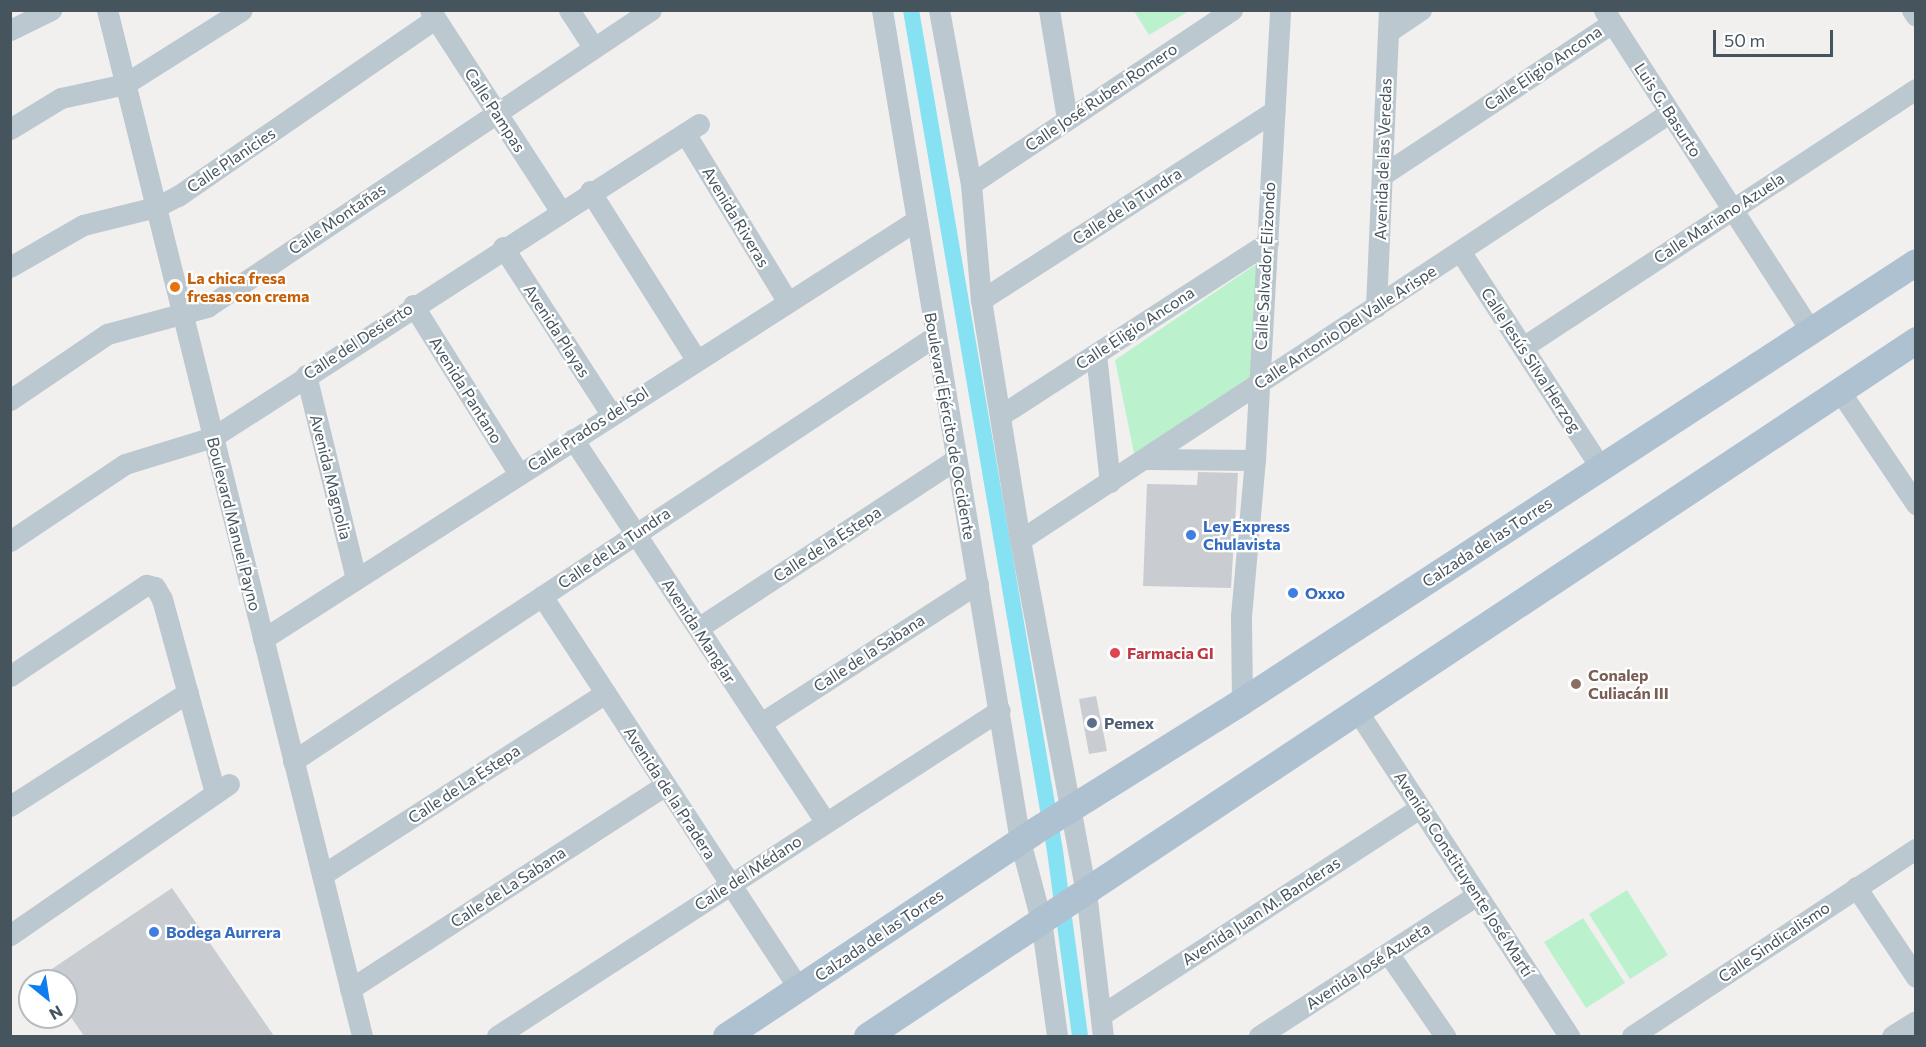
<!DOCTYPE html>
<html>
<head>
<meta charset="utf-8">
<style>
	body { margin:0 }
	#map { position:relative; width:1926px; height:1047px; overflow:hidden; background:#f2efef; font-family:Commissioner,sans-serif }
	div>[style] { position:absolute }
	.green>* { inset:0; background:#bbf2cd }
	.canal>* { height:16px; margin:-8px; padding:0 8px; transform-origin:8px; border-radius:8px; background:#86e2f2 }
	.building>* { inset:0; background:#c9cdd2 }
	.minor>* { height:21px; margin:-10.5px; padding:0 10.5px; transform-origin:10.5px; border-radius:10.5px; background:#bcc8cf }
	.major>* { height:27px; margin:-13.5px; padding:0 13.5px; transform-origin:13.5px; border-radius:13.5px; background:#adc1d0 }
	.dots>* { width:16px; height:16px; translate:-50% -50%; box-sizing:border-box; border:3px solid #fff; border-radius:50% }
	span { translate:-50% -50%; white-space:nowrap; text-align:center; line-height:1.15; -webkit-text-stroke:4.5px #fff; paint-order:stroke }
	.street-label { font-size:16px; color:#46545e }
	.food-label { font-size:16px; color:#c56008; font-weight:700 }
	.left { translate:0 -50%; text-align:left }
	.shop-label { font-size:16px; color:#366cbe; font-weight:700 }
	.health-label { font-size:16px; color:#be3a42; font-weight:700 }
	.education-label { font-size:16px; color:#785e54; font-weight:700 }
	.service-label { font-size:16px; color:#4e5e75; font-weight:700 }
	.frame { position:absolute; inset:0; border:12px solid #46545e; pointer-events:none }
	.north { position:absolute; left:18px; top:969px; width:60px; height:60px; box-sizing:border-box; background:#fff; border:2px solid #b5bbbf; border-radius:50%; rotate:150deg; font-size:16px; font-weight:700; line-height:24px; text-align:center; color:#46545e }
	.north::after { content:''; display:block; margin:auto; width:21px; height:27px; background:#0e7eee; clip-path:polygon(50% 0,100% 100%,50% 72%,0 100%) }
	.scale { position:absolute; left:1713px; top:30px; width:120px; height:27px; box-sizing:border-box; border:3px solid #46545e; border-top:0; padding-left:8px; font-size:18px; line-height:21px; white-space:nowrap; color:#46545e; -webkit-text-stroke:4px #fff; paint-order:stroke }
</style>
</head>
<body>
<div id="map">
	<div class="green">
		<div style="clip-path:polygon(1134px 11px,1189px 11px,1149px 35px)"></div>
		<div style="clip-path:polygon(1261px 261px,1255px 377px,1135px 458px,1115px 360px)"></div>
		<div style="clip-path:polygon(1627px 890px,1668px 955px,1630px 979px,1589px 914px)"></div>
		<div style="clip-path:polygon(1583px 918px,1625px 983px,1586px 1008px,1544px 942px)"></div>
	</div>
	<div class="canal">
		<div style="left:911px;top:10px;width:853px;rotate:80.28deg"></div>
		<div style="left:1055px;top:851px;width:187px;rotate:82.3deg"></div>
	</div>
	<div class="building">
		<div style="clip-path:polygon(1198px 472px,1238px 473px,1231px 588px,1143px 586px,1147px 484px,1197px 485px)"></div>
		<div style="clip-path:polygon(1096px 696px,1107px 751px,1089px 754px,1079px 699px)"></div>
		<div style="clip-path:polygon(172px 888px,274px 1036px,84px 1036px,66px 1010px,66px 981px,34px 981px)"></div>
	</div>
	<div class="minor">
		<div style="left:107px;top:10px;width:1057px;rotate:76.04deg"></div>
		<div style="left:430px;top:10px;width:239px;rotate:57deg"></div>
		<div style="left:569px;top:10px;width:45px;rotate:56.7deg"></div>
		<div style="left:882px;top:10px;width:842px;rotate:80.57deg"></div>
		<div style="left:1020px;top:841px;width:82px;rotate:75.1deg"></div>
		<div style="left:1041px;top:920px;width:117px;rotate:82.1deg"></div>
		<div style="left:939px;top:10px;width:177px;rotate:79.6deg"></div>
		<div style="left:971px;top:184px;width:116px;rotate:85.1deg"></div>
		<div style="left:981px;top:300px;width:243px;rotate:80.8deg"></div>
		<div style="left:1020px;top:540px;width:358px;rotate:79.4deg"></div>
		<div style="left:1086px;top:892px;width:145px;rotate:83.3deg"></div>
		<div style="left:1049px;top:10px;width:110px;rotate:80.6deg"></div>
		<div style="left:1604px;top:10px;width:382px;rotate:57.2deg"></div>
		<div style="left:1912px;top:10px;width:7px;rotate:56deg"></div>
		<div style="left:10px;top:30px;width:46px;rotate:-26deg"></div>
		<div style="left:1388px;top:32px;width:40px;rotate:-34deg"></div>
		<div style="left:10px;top:129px;width:60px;rotate:-31.3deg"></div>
		<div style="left:61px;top:98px;width:66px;rotate:-12.3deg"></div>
		<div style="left:125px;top:84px;width:138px;rotate:-32.3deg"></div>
		<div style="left:685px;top:133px;width:197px;rotate:58.7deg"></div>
		<div style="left:1384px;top:174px;width:273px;rotate:-33.5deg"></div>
		<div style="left:971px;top:184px;width:314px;rotate:-33.7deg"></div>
		<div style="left:590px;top:191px;width:199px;rotate:57.8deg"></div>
		<div style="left:503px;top:247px;width:199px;rotate:57.1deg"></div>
		<div style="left:1460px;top:251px;width:259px;rotate:57deg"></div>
		<div style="left:10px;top:267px;width:84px;rotate:-29.9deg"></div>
		<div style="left:83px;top:225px;width:75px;rotate:-13.9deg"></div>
		<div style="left:156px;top:207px;width:25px;rotate:-27deg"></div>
		<div style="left:178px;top:196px;width:312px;rotate:-34.6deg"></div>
		<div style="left:981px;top:300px;width:349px;rotate:-32.8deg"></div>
		<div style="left:413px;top:305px;width:199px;rotate:57.9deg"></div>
		<div style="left:1376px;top:307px;width:297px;rotate:-87.5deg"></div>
		<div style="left:1523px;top:347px;width:470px;rotate:-33.3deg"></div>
		<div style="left:1096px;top:354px;width:129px;rotate:83.8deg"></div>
		<div style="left:306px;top:375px;width:210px;rotate:76.2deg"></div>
		<div style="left:1839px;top:390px;width:138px;rotate:56deg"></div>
		<div style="left:10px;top:400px;width:117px;rotate:-34.2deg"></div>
		<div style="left:107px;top:334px;width:104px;rotate:-15.1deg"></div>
		<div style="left:207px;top:307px;width:534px;rotate:-33.78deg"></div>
		<div style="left:1001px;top:415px;width:318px;rotate:-32.9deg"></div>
		<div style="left:573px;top:439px;width:459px;rotate:56.6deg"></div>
		<div style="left:1146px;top:459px;width:109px;rotate:0.5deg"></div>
		<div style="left:1020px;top:540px;width:777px;rotate:-33.34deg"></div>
		<div style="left:10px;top:541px;width:138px;rotate:-33.8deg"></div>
		<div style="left:125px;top:464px;width:92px;rotate:-17.1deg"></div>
		<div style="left:213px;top:437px;width:578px;rotate:-32.78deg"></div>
		<div style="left:542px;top:596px;width:470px;rotate:56.8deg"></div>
		<div style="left:698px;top:628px;width:307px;rotate:-33.2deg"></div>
		<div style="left:263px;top:639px;width:774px;rotate:-32.66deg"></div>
		<div style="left:10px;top:676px;width:164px;rotate:-33.8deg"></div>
		<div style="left:146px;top:585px;width:9px;rotate:13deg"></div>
		<div style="left:155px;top:587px;width:14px;rotate:60deg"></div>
		<div style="left:162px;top:599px;width:201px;rotate:74.7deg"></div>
		<div style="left:1242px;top:701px;width:85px;rotate:-90.7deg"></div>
		<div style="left:1241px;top:616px;width:157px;rotate:-84.9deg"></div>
		<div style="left:1255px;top:460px;width:451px;rotate:-86.8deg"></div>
		<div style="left:1358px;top:712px;width:387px;rotate:56.9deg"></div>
		<div style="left:761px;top:723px;width:258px;rotate:-32.8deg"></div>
		<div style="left:293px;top:761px;width:770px;rotate:-33.5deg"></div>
		<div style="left:10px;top:806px;width:211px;rotate:-32.6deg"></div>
		<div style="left:322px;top:875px;width:337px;rotate:-32.7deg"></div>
		<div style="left:1856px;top:887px;width:108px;rotate:56.3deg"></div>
		<div style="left:10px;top:935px;width:266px;rotate:-34.6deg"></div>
		<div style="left:1388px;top:953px;width:101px;rotate:55.5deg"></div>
		<div style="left:350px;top:989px;width:375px;rotate:-32.9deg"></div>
		<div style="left:1101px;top:1015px;width:380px;rotate:-33deg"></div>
		<div style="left:497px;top:1036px;width:599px;rotate:-32.95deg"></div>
		<div style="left:1259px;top:1036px;width:260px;rotate:-32.9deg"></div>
		<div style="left:1632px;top:1036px;width:340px;rotate:-33.4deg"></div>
		<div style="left:1892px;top:1036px;width:28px;rotate:-32deg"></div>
	</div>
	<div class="major">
		<div style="left:726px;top:1036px;width:366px;rotate:-33.6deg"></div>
		<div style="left:1031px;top:833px;width:249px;rotate:-32deg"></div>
		<div style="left:1242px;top:701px;width:804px;rotate:-33.08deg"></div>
		<div style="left:867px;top:1036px;width:1259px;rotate:-33.56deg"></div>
	</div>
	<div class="dots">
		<div style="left:175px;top:287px;background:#e8710a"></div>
		<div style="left:1191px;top:535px;background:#3f7fe0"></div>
		<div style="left:1293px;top:593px;background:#3f7fe0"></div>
		<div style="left:1115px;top:653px;background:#e0444e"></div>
		<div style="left:1576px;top:684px;background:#8d6e63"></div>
		<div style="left:1092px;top:723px;background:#5c6f8a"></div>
		<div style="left:154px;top:932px;background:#3f7fe0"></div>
	</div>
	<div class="street-label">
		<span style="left:1543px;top:68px;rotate:-34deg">Calle Eligio Ancona</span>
		<span style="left:1101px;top:97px;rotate:-34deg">Calle José Ruben Romero</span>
		<span style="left:495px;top:110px;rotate:57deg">Calle Pampas</span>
		<span style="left:1668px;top:110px;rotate:57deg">Luis G. Basurto</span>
		<span style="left:1383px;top:159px;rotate:-88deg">Avenida de las Veredas</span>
		<span style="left:231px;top:160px;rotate:-34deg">Calle Planicies</span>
		<span style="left:1127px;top:206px;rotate:-33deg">Calle de la Tundra</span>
		<span style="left:736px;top:217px;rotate:59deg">Avenida Riveras</span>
		<span style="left:1719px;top:218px;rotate:-33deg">Calle Mariano Azuela</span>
		<span style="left:337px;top:219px;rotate:-34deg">Calle Montañas</span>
		<span style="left:1265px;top:266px;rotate:-87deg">Calle Salvador Elizondo</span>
		<span style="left:1345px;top:327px;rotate:-33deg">Calle Antonio Del Valle Arispe</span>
		<span style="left:1135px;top:328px;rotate:-33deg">Calle Eligio Ancona</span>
		<span style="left:557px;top:331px;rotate:57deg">Avenida Playas</span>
		<span style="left:358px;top:341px;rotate:-33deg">Calle del Desierto</span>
		<span style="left:1531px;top:360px;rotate:57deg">Calle Jesús Silva Herzog</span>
		<span style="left:466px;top:390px;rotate:58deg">Avenida Pantano</span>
		<span style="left:950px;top:426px;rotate:80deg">Boulevard Ejército de Occidente</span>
		<span style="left:588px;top:429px;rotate:-33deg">Calle Prados del Sol</span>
		<span style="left:331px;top:477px;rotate:76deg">Avenida Magnolia</span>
		<span style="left:234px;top:524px;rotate:76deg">Boulevard Manuel Payno</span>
		<span style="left:1487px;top:542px;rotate:-33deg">Calzada de las Torres</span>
		<span style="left:827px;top:544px;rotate:-33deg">Calle de la Estepa</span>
		<span style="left:614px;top:548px;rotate:-34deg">Calle de La Tundra</span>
		<span style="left:699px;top:631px;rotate:57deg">Avenida Manglar</span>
		<span style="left:869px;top:653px;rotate:-33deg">Calle de la Sabana</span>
		<span style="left:464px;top:784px;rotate:-33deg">Calle de La Estepa</span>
		<span style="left:670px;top:793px;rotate:57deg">Avenida de la Pradera</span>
		<span style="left:748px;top:873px;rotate:-33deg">Calle del Médano</span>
		<span style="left:1464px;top:874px;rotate:57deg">Avenida Constituyente José Martí</span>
		<span style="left:508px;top:887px;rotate:-33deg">Calle de La Sabana</span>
		<span style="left:1261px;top:911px;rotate:-33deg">Avenida Juan M. Banderas</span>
		<span style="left:879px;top:935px;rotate:-34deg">Calzada de las Torres</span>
		<span style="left:1774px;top:942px;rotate:-34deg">Calle Sindicalismo</span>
		<span style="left:1368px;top:966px;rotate:-33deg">Avenida José Azueta</span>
	</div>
	<div class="food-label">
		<span class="left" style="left:187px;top:287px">La chica fresa<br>fresas con crema</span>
	</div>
	<div class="shop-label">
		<span class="left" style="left:1203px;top:535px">Ley Express<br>Chulavista</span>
		<span class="left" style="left:1305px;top:593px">Oxxo</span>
		<span class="left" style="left:166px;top:932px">Bodega Aurrera</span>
	</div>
	<div class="health-label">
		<span class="left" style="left:1127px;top:653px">Farmacia GI</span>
	</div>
	<div class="education-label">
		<span class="left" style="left:1588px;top:684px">Conalep<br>Culiacán III</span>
	</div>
	<div class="service-label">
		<span class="left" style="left:1104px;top:723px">Pemex</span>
	</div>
	<div class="frame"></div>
	<div class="north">N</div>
	<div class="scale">50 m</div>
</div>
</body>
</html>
